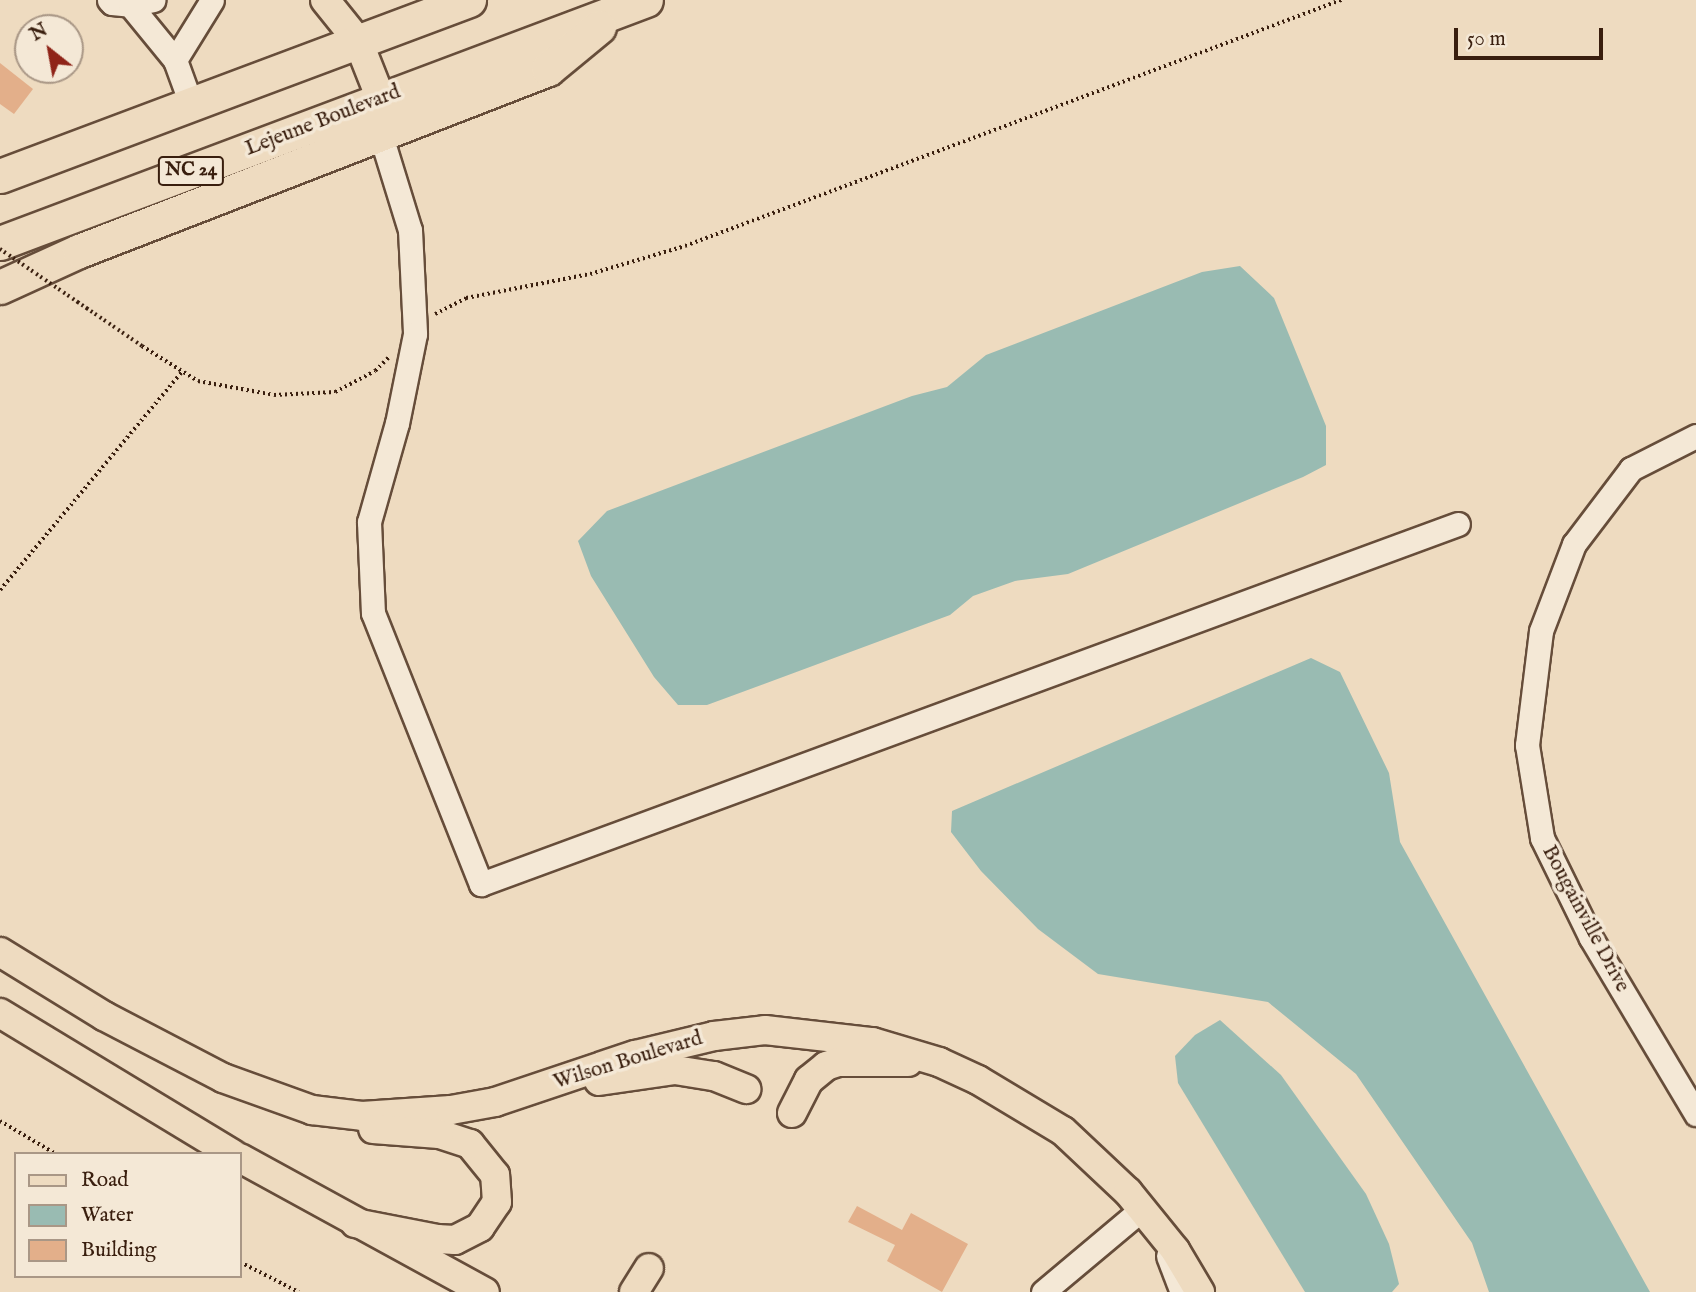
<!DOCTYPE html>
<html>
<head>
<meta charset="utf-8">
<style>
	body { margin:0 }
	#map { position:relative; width:1696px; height:1292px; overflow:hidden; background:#eedbc0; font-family:"IM FELL English",serif }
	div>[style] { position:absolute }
	.water>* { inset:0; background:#99bbb2 }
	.building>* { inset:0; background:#e3af8a }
	.path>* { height:3.5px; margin-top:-1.75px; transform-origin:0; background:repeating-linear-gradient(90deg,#391e0e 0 2px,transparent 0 5.5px) }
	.roads { filter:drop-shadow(2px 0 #664d3a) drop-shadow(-2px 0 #664d3a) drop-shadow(0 2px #664d3a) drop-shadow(0 -2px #664d3a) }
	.minor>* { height:23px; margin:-11.5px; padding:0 11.5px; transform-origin:11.5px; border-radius:11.5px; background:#f4e8d6 }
	.major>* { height:28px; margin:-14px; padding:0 14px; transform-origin:14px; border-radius:14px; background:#eedbc0 }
	.highway>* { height:33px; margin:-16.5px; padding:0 16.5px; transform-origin:16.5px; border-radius:16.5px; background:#eedbc0 }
	.path-bridge>* { height:3.5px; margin-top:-1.75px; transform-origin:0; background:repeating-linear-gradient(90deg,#391e0e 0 2px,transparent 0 5.5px) }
	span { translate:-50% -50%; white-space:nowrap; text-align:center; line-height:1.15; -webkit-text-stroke:7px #f4e8d6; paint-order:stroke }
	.shield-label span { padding:2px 5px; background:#f4e8d6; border:2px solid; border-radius:5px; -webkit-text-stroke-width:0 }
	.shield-label { font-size:19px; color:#391e0e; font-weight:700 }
	.street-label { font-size:21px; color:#391e0e }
	.legend { position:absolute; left:14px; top:1152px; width:228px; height:126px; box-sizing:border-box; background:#f4e8d6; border:2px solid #a99786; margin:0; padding:9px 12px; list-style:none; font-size:21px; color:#391e0e }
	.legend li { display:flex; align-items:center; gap:14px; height:35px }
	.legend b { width:35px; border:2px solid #a99786 }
	.north { position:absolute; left:14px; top:14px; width:70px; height:70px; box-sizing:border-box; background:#f4e8d6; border:2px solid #a99786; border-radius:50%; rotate:329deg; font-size:19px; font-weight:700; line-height:28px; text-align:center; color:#391e0e }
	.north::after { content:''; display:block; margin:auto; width:24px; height:32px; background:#8f2418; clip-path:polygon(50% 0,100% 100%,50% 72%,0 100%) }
	.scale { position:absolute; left:1454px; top:28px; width:149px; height:32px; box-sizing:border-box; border:4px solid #391e0e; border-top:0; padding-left:9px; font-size:21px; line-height:24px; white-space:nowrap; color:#391e0e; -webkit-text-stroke:5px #f4e8d6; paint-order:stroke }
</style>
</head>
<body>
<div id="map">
	<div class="water">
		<div style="clip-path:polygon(1240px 266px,1274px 298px,1326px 426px,1326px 465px,1303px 477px,1068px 574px,1015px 581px,973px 596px,950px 615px,707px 705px,678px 705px,654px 677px,591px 576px,578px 541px,607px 511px,912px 396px,947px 387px,986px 355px,1202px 272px)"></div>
		<div style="clip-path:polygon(1311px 658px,1340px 672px,1389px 773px,1400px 842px,1650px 1292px,1489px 1292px,1472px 1243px,1356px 1074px,1268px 1002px,1098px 974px,1038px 929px,981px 871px,951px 832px,952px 811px)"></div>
		<div style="clip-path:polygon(1220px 1020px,1281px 1075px,1366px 1194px,1389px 1244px,1399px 1284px,1392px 1292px,1305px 1292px,1178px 1083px,1175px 1056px,1195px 1035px)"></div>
	</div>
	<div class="building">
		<div style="clip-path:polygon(0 63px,33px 89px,14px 114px,0 104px)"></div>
		<div style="clip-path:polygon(857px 1206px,902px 1230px,911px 1213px,968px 1244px,942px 1292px,887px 1261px,895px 1245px,848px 1222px)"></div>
	</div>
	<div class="path">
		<div style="left:435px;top:314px;width:35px;rotate:-27deg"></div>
		<div style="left:466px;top:298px;width:126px;rotate:-11deg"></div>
		<div style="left:590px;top:274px;width:99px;rotate:-16.4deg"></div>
		<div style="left:685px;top:246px;width:701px;rotate:-20.56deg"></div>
		<div style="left:142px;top:346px;width:66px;rotate:32deg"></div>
		<div style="left:198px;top:381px;width:77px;rotate:10.4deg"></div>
		<div style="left:274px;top:395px;width:61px;rotate:-2.8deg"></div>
		<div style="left:335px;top:392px;width:45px;rotate:-27.7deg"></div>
		<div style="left:375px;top:371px;width:20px;rotate:-45deg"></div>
		<div style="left:0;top:590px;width:283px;rotate:-50.2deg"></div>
		<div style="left:0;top:1121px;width:65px;rotate:30.5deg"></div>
		<div style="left:240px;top:1262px;width:66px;rotate:27deg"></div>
	</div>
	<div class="roads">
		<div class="minor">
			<div style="left:109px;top:0;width:4px;rotate:45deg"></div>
			<div style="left:112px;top:3px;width:18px;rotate:6deg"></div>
			<div style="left:130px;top:5px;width:71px;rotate:50.7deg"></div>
			<div style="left:175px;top:60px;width:47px;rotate:70deg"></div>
			<div style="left:132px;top:0;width:5px;rotate:112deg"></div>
			<div style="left:130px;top:5px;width:24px;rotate:-12deg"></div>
			<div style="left:175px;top:60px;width:70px;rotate:-58.3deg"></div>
			<div style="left:381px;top:136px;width:98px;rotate:72.9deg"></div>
			<div style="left:410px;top:230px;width:104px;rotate:87.2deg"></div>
			<div style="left:415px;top:334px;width:91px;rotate:101.4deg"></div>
			<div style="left:397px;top:423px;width:103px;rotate:105.8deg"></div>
			<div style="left:369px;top:522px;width:91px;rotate:87.5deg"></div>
			<div style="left:373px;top:613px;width:292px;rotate:68.3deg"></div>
			<div style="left:481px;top:884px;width:1041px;rotate:-20.23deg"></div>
			<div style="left:1696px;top:436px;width:73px;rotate:153.1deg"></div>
			<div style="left:1631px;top:469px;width:94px;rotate:127.2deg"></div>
			<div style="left:1574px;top:544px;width:93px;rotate:110.8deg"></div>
			<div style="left:1541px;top:631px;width:115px;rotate:97deg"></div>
			<div style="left:1527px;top:745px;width:94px;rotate:80.8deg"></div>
			<div style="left:1542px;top:838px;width:111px;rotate:63.9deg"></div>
			<div style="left:1591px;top:938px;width:205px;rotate:59.2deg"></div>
			<div style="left:1168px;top:1256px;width:39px;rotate:69deg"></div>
			<div style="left:1043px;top:1292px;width:129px;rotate:-40deg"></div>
		</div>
		<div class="major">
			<div style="left:325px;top:0;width:53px;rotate:51.2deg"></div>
			<div style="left:358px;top:41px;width:62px;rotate:68.4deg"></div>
			<div style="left:0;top:952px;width:122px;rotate:31.6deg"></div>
			<div style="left:104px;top:1016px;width:134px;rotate:27.5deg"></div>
			<div style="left:223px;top:1078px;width:95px;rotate:19.8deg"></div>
			<div style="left:312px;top:1110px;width:50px;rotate:6.8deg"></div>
			<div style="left:362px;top:1116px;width:89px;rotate:-3.9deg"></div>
			<div style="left:451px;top:1110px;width:45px;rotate:-10.3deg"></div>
			<div style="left:495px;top:1102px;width:148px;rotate:-18.6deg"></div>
			<div style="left:635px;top:1055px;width:81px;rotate:-13.5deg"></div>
			<div style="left:714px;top:1036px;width:51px;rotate:-6.7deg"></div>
			<div style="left:765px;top:1030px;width:108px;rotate:6.4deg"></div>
			<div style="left:872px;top:1042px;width:70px;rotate:16.6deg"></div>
			<div style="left:939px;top:1062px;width:43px;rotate:24.8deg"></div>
			<div style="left:978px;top:1080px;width:99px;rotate:31deg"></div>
			<div style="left:1063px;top:1131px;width:89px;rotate:43.2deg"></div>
			<div style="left:1128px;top:1192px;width:75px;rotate:51deg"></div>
			<div style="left:1175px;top:1250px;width:49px;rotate:59.2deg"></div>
			<div style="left:0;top:1013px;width:272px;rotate:31.2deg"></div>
			<div style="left:599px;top:1081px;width:77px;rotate:-8.2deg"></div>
			<div style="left:675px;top:1070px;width:39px;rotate:9deg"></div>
			<div style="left:714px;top:1076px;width:35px;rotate:22deg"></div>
			<div style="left:792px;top:1113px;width:37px;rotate:-63deg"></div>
			<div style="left:809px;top:1080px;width:22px;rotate:-39deg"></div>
			<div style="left:826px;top:1066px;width:13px;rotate:-18deg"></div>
			<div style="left:838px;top:1062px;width:70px"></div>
			<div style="left:240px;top:1158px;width:279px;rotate:28.7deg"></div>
			<div style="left:355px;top:1223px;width:84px;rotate:11deg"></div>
			<div style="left:437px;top:1239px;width:18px;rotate:3deg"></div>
			<div style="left:455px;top:1240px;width:28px;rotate:-27deg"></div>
			<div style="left:480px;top:1227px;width:30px;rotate:-56deg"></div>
			<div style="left:497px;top:1202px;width:27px;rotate:-94deg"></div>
			<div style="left:495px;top:1175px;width:40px;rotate:-129deg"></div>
			<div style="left:470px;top:1144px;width:33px;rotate:-162deg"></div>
			<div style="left:439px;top:1134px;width:66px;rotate:-175.7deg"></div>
			<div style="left:634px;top:1292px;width:28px;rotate:-58deg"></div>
		</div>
		<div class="highway">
			<div style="left:0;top:176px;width:501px;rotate:-20.57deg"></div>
			<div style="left:0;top:243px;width:690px;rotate:-20.61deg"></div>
			<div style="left:0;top:287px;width:87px;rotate:-24.5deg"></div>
			<div style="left:79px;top:251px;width:503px;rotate:-21.21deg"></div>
			<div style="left:548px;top:69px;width:66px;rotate:-39.5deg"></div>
		</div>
	</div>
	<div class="path-bridge">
		<div style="left:0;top:249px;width:172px;rotate:34.3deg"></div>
	</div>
	<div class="shield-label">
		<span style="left:191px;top:171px">NC 24</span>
	</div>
	<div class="street-label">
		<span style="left:323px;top:121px;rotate:-21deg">Lejeune Boulevard</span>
		<span style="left:1585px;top:919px;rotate:62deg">Bougainville Drive</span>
		<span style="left:628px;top:1061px;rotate:-17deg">Wilson Boulevard</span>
	</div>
	<ul class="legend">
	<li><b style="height:9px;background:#eedbc0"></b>Road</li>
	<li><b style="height:19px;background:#99bbb2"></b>Water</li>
	<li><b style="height:19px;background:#e3af8a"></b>Building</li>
	</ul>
	<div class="north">N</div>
	<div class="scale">50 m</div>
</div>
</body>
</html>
